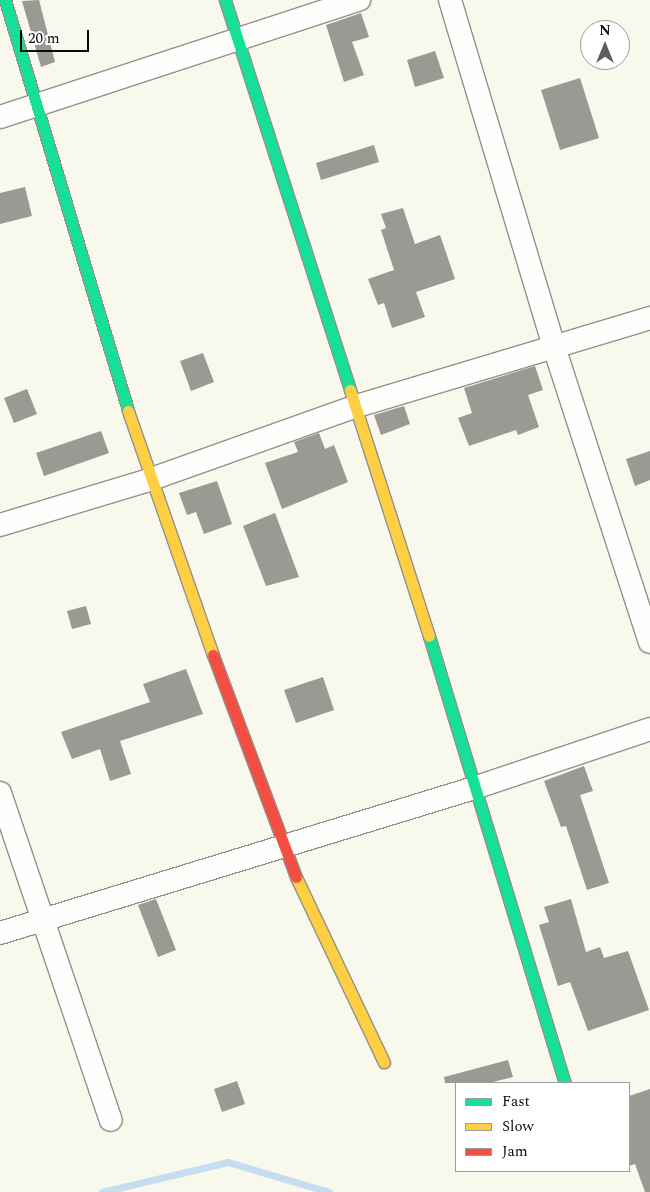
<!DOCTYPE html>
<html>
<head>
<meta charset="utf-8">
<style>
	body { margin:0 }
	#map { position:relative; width:650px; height:1192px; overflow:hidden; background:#f9f8ec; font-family:Spectral,serif }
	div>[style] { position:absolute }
	.stream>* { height:7px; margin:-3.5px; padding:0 3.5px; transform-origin:3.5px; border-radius:3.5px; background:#c5ddf1 }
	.building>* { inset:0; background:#9b9993 }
	.roads { filter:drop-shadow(1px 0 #92918c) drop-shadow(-1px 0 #92918c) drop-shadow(0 1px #92918c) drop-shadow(0 -1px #92918c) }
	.street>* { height:22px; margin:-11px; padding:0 11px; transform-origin:11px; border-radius:11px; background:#fefefc }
	.fast>* { height:11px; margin:-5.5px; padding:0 5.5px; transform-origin:5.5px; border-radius:5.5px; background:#16e098 }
	.slow>* { height:11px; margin:-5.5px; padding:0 5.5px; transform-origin:5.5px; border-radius:5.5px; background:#ffcf43 }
	.jam>* { height:11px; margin:-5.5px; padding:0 5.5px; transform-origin:5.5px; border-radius:5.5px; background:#f24e42 }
	span { translate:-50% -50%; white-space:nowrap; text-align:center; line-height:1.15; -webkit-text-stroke:5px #fff; paint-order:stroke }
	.legend { position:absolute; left:455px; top:1082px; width:175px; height:90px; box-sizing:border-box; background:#fff; border:1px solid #9d9d9d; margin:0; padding:6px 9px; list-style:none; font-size:15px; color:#0a0a0a }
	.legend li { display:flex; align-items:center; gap:10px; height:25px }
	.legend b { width:25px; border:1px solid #9d9d9d }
	.north { position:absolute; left:580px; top:20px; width:50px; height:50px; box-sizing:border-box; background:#fff; border:1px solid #9d9d9d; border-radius:50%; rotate:0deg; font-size:14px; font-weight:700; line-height:20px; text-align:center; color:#0a0a0a }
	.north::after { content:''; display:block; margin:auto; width:18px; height:22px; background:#5e5d59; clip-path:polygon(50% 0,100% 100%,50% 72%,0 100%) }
	.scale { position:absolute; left:20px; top:30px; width:69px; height:22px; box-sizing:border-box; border:2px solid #0a0a0a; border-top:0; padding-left:6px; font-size:15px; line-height:18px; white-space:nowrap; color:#0a0a0a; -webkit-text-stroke:4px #fff; paint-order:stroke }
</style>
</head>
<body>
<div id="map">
	<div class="stream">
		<div style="left:102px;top:1192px;width:130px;rotate:-13.4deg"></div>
		<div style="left:228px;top:1162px;width:105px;rotate:16.5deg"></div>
	</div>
	<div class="building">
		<div style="clip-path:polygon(39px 0,55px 62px,41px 67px,22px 1px)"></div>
		<div style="clip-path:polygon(361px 13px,369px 37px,352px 42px,364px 75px,344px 82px,326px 25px)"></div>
		<div style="clip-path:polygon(435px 51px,444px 78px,415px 87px,407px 60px)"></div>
		<div style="clip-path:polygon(580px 78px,599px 138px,560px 150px,541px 90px)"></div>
		<div style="clip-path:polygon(374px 145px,379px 162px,321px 180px,316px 163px)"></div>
		<div style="clip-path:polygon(25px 187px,32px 216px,0 224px,0 193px)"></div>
		<div style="clip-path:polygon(403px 208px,415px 244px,440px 235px,455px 279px,416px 292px,425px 317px,392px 328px,384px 303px,378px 305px,368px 279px,394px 270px,381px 230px,386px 228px,381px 214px)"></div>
		<div style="clip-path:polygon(203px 353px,214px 382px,191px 391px,180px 361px)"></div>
		<div style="clip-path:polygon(535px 366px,543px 390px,528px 395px,539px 427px,518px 435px,516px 430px,469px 446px,458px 418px,472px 413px,464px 388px)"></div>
		<div style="clip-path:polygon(27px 389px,37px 414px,14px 423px,4px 398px)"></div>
		<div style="clip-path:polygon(404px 406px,410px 424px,381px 435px,374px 415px)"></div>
		<div style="clip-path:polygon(101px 431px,109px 453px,44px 476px,36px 453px)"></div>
		<div style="clip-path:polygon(319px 433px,325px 449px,334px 445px,348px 482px,282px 509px,265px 463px,298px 452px,294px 442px)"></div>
		<div style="clip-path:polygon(650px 451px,650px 480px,635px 486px,626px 459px)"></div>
		<div style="clip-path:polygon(217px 481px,232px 524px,204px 534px,196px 512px,187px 515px,179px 493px)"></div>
		<div style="clip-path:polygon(275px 513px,299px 577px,266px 586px,243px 526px)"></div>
		<div style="clip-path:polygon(86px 606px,91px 624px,72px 629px,67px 611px)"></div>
		<div style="clip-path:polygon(186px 669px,203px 714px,120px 741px,131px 774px,110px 781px,100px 749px,72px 759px,61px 732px,150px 702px,143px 684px)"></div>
		<div style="clip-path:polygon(323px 677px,334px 710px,296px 723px,284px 690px)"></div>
		<div style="clip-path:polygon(584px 766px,593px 791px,580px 795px,609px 883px,587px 890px,566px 826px,561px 827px,544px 781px)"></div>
		<div style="clip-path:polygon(156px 899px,176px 950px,158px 957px,138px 905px)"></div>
		<div style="clip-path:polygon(571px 899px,586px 952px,600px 947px,604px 958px,628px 951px,649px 1010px,588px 1031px,570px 982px,558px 986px,539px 925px,549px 922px,544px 907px)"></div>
		<div style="clip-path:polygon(508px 1060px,513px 1077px,489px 1083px,445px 1083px,444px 1077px)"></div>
		<div style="clip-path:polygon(237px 1081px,245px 1104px,222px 1112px,214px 1089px)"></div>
		<div style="clip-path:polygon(650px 1089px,650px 1192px,645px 1192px,635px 1164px,629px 1166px,629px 1096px)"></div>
	</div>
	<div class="roads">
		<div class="street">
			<div style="left:450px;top:0;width:362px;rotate:73.3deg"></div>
			<div style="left:554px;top:347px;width:310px;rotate:72deg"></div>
			<div style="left:0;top:117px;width:378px;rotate:-18.1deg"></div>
			<div style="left:0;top:525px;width:156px;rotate:-16.8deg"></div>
			<div style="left:149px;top:480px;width:221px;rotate:-19.6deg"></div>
			<div style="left:357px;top:406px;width:306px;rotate:-16.7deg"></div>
			<div style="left:0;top:793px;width:345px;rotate:71.3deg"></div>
			<div style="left:0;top:933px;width:499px;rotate:-17deg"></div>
			<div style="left:477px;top:787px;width:182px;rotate:-18.5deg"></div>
		</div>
		<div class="fast">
			<div style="left:5px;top:0;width:429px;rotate:73.3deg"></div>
			<div style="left:225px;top:0;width:410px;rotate:72.2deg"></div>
			<div style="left:429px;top:636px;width:467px;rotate:73.1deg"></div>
		</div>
		<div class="slow">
			<div style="left:350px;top:390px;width:258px;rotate:72.2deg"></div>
			<div style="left:128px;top:411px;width:258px;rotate:70.8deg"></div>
			<div style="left:296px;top:877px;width:205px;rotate:64.6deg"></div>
		</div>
		<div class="jam">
			<div style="left:213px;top:655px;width:237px;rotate:69.5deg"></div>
		</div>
	</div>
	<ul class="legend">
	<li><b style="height:6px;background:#16e098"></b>Fast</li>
	<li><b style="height:6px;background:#ffcf43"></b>Slow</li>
	<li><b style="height:6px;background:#f24e42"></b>Jam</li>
	</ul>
	<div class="north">N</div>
	<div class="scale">20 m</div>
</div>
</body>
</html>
